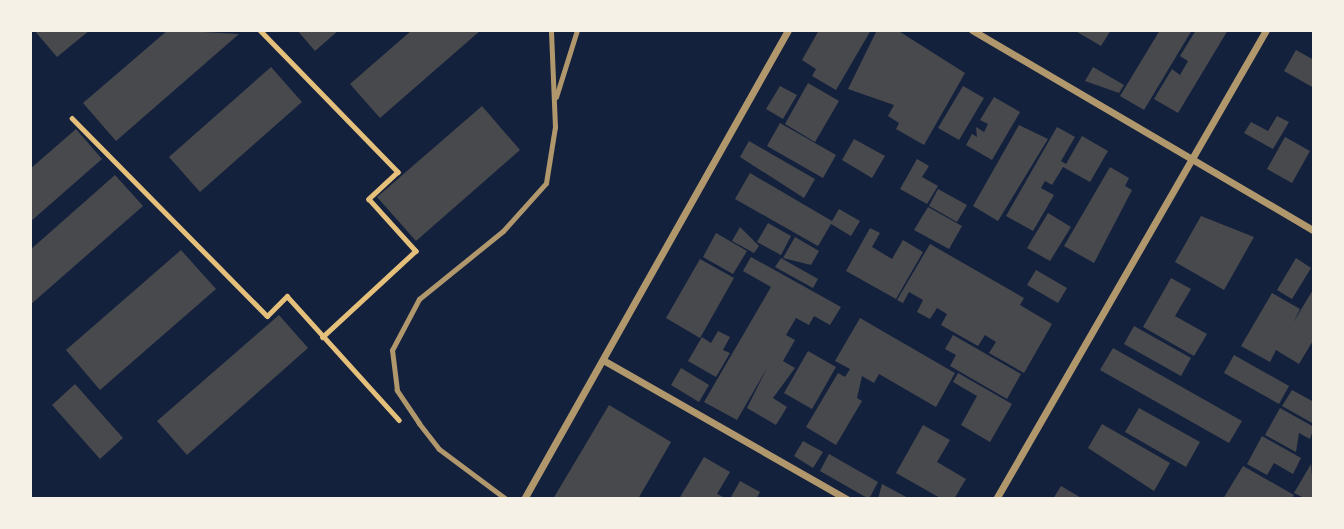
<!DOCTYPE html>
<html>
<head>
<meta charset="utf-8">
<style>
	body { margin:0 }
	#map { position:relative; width:1344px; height:529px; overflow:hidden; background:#14213d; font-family:Lato,sans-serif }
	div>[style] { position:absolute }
	.building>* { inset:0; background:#48494c }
	.path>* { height:4.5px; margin:-2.25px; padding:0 2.25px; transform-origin:2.25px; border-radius:2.25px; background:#e5c07b }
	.service>* { height:5px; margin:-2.5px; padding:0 2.5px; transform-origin:2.5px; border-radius:2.5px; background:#b1986c }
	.minor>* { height:7px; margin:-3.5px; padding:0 3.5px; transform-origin:3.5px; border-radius:3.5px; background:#b1986c }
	span { translate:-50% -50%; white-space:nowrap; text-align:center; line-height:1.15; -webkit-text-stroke:5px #f6f1e7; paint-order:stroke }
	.frame { position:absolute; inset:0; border:32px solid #f6f1e7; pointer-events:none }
</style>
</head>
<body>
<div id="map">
	<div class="building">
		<div style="clip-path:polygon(34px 30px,90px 30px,57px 57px)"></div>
		<div style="clip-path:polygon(168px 30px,239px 34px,116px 141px,83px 103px)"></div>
		<div style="clip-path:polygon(297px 30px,339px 30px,315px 51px)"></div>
		<div style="clip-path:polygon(412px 30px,481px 30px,380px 118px,350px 84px)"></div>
		<div style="clip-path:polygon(819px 30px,871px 30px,836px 90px,812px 76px,816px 69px,802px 60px)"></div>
		<div style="clip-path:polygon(877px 30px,897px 30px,965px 73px,924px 145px,896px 129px,899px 123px,888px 116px,894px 105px,848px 89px)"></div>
		<div style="clip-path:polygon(1074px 30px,1111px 30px,1101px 46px)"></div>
		<div style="clip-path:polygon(1160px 30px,1192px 30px,1144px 110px,1120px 96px)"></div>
		<div style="clip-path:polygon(1196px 30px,1228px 30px,1178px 113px,1154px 99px,1172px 69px,1180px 75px,1188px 61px,1180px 56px)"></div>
		<div style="clip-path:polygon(1296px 50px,1314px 60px,1314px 88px,1284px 71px)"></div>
		<div style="clip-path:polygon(271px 67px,302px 102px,200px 192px,169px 157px)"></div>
		<div style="clip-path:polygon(1093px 67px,1124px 85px,1119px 93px,1085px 81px)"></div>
		<div style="clip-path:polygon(808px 83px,839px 101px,815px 142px,785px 124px)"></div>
		<div style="clip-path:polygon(780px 86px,797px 95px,783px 119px,766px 109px)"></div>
		<div style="clip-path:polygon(963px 86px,984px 98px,959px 140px,938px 128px)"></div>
		<div style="clip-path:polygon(994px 97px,1020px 112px,992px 160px,966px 145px,972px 134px,977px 137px,976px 127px,984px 132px,988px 124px,980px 120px)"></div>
		<div style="clip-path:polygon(482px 106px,520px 150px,416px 241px,377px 197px)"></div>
		<div style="clip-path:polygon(1277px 116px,1289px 122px,1273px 149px,1244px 133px,1251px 122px,1268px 131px)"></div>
		<div style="clip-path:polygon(780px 123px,836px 155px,823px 178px,767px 146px)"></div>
		<div style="clip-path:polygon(1019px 125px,1048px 139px,998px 221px,973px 206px)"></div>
		<div style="clip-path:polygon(1057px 127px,1075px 137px,1061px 161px,1066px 164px,1082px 136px,1108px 151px,1090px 182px,1063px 167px,1052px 185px,1045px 181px,1041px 188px,1054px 195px,1033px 231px,1006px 216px)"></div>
		<div style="clip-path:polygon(76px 129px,102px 159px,30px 222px,30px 169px)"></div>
		<div style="clip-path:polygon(1285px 137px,1310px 151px,1292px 183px,1267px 169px)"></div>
		<div style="clip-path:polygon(854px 139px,885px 156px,872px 178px,842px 160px)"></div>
		<div style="clip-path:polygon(749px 141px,815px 179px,804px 198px,740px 157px)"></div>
		<div style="clip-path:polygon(917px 159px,929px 166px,922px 177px,938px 186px,927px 204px,900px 189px)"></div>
		<div style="clip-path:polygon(1110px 167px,1129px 178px,1125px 186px,1132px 190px,1094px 263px,1064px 246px)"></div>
		<div style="clip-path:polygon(750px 173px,832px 221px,839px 209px,860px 221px,851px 236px,831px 224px,818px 246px,735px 199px)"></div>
		<div style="clip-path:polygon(115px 175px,143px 206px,30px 305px,30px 250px)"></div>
		<div style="clip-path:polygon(938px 189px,967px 205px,957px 222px,929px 206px)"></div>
		<div style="clip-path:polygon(928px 207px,962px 226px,949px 249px,914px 230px)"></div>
		<div style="clip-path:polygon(1048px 213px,1071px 227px,1050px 261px,1027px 248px)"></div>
		<div style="clip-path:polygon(1201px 216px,1254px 237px,1224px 290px,1175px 262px)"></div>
		<div style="clip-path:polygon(768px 223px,791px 236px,781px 255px,757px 242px)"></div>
		<div style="clip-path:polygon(740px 227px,759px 246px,754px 253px,732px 241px)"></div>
		<div style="clip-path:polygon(870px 228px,880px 233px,872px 247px,892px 259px,903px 240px,923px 252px,896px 299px,846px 271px)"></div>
		<div style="clip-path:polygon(716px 233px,747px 251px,733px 274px,703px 257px)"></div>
		<div style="clip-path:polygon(795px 237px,819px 251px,811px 265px,783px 258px)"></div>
		<div style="clip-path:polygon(930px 244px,1024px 298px,1020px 305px,1052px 324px,1024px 373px,989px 353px,996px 342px,985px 335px,978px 346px,941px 325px,947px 314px,937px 308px,930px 319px,917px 312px,923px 300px,909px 292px,903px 303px,897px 300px)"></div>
		<div style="clip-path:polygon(181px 250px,216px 289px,100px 390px,66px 350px)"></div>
		<div style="clip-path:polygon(751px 257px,841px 307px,830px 325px,814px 316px,809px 325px,796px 318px,786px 335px,795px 340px,783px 361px,795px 368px,773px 398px,787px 407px,776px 425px,747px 408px,767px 368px,737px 420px,704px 402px,771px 287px,743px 271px)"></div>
		<div style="clip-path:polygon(781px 258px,818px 279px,813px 288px,775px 267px)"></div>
		<div style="clip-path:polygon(1296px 258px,1311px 268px,1292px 299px,1277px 290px)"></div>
		<div style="clip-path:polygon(700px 259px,734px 278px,700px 338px,666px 318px)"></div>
		<div style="clip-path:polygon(1036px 270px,1067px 288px,1058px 303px,1027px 285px)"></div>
		<div style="clip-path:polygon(1171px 278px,1191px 289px,1175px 316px,1207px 334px,1194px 356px,1143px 327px)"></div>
		<div style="clip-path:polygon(1314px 288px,1314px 339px,1299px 364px,1276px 350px,1270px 362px,1241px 346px,1272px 293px,1300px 309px,1293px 323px)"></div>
		<div style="clip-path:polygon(279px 315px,308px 348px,187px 455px,157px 421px)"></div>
		<div style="clip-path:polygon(860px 318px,955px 373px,936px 407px,879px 374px,874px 383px,862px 376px,857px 398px,862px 401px,836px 445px,806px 427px,838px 373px,845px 377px,850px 369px,835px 361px)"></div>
		<div style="clip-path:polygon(1134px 326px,1191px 358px,1181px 376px,1124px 344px)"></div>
		<div style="clip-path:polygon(718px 331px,730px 337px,723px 350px,730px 353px,716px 377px,688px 361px,702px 337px,711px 343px)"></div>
		<div style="clip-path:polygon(953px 335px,1021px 374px,1007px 399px,950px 366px,956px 355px,945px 349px)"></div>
		<div style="clip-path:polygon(1113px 348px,1242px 421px,1229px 443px,1100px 370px)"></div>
		<div style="clip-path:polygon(808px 351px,836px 367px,812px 409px,784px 393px)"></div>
		<div style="clip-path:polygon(1234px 355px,1289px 386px,1279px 404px,1224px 373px)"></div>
		<div style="clip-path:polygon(681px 368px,709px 385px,699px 402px,671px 385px)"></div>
		<div style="clip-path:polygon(958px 373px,1012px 404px,990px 442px,961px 425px,977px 396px,953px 382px)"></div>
		<div style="clip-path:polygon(75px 384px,123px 438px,100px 459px,52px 405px)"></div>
		<div style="clip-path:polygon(1292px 390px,1314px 402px,1314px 424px,1282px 406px)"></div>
		<div style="clip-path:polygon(609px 405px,671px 442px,638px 499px,553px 499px)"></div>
		<div style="clip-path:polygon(1139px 408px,1200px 442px,1186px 467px,1125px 432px)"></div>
		<div style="clip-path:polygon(1280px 408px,1314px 427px,1310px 439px,1299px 433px,1296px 452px,1265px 435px)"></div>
		<div style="clip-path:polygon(1102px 424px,1170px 463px,1154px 491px,1088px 448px)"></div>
		<div style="clip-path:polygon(923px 425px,950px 440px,937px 462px,966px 479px,954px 499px,942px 499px,896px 473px)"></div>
		<div style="clip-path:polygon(1262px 436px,1301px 458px,1293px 474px,1274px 463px,1267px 475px,1247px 464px)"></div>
		<div style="clip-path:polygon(803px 441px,823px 452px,813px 468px,794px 456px)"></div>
		<div style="clip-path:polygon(829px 454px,878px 482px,869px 499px,820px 471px)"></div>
		<div style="clip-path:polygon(704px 457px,730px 472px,717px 494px,727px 499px,679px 499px)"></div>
		<div style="clip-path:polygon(1311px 464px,1314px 499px,1306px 499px,1294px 493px)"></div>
		<div style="clip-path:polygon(1243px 466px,1294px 495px,1292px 499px,1223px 499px)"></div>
		<div style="clip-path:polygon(740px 481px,760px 492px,756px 499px,730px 499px)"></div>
		<div style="clip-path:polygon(882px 484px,910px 499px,878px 499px)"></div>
		<div style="clip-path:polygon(1061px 486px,1083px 499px,1053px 499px)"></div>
	</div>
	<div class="path">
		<div style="left:260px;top:30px;width:198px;rotate:45.8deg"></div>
		<div style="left:398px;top:172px;width:40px;rotate:137deg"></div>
		<div style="left:369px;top:199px;width:70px;rotate:47.9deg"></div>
		<div style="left:416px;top:251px;width:127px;rotate:137.2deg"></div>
		<div style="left:72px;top:118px;width:278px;rotate:45.4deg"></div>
		<div style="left:267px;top:316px;width:28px;rotate:-45deg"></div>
		<div style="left:287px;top:296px;width:167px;rotate:47.9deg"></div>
	</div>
	<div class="service">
		<div style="left:556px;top:97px;width:70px;rotate:-72.6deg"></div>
		<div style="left:506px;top:499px;width:84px;rotate:-143.3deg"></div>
		<div style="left:439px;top:449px;width:33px;rotate:-128deg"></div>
		<div style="left:419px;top:423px;width:40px;rotate:-124deg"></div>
		<div style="left:397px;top:390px;width:40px;rotate:-97.1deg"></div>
		<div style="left:392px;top:350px;width:58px;rotate:-62.1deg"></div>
		<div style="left:419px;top:299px;width:108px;rotate:-39deg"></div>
		<div style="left:503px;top:231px;width:64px;rotate:-48.1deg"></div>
		<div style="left:546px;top:183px;width:57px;rotate:-80.9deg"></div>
		<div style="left:555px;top:127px;width:97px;rotate:-92.4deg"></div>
	</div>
	<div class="minor">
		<div style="left:972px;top:30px;width:397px;rotate:30.4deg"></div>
		<div style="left:603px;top:360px;width:281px;rotate:29.7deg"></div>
		<div style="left:524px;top:499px;width:538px;rotate:-60.62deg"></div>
		<div style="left:996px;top:499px;width:541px;rotate:-60.07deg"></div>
	</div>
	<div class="frame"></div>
</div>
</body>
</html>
